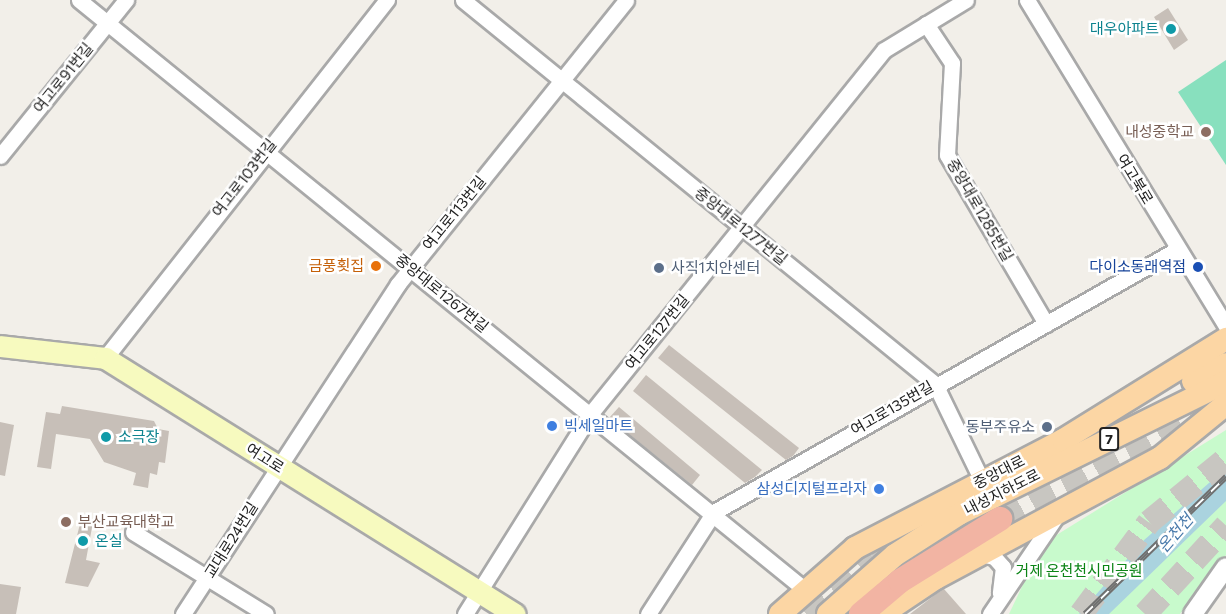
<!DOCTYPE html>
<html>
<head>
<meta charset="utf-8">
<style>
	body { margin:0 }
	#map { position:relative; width:1226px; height:614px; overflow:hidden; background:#f2efe9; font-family:Commissioner,"Noto Sans KR",sans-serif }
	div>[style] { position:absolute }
	.park>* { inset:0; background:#c8facc }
	.pitch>* { inset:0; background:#88e0be }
	.water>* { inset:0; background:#aad3df }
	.building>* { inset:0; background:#c7bfb8 }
	.trunk-tunnel>* { height:24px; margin-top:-12px; transform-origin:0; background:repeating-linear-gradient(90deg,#c8c6c1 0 24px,transparent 0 36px) }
	.roads { filter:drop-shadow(2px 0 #a9a9a9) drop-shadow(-2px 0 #a9a9a9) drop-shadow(0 2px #a9a9a9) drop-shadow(0 -2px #a9a9a9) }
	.minor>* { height:15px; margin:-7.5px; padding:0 7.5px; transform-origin:7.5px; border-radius:7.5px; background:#fff }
	.tertiary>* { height:18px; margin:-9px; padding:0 9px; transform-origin:9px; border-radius:9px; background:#fff }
	.secondary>* { height:21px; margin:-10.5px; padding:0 10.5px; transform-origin:10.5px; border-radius:10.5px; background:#f7fabf }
	.primary>* { height:22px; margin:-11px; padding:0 11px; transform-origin:11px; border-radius:11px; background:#fcd6a4 }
	.trunk>* { height:24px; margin:-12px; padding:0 12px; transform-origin:12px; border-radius:12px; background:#f2b4a3 }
	.rail>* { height:6px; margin-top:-3px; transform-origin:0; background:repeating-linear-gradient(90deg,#fff 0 11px,#707070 0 22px); box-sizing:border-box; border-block:2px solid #707070 }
	.dots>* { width:16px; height:16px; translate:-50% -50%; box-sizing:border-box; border:3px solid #fff; border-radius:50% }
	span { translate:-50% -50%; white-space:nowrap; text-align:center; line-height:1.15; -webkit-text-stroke:5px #fff; paint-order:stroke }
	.shield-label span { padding:2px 4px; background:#fff; border:2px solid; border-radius:4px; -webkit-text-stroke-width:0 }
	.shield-label { font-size:14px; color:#222; font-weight:700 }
	.culture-label { font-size:15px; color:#0d838f }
	.right { translate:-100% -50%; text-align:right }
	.left { translate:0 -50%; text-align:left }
	.street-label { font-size:15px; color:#222 }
	.education-label { font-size:15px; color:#785e54 }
	.food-label { font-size:15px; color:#c56008 }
	.transit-label { font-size:15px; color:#164399 }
	.service-label { font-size:15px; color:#4e5e75 }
	.shop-label { font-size:15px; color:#366cbe }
	.park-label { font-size:15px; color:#0c8416 }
	.water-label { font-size:16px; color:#4a7aab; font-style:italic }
</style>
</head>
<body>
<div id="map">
	<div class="park">
		<div style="clip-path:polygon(1226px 430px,1226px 555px,1180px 614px,1009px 614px,1042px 544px)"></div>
	</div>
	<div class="pitch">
		<div style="clip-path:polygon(1226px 60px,1226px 165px,1178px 92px)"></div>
	</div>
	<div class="water">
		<div style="clip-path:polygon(1226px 468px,1226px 501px,1109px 614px,1079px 614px,1143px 541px)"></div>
	</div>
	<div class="building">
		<div style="clip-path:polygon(1168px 8px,1188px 40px,1174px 50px,1154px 17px)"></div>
		<div style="clip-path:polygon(669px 345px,799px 448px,793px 456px,786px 460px,658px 358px)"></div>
		<div style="clip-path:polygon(646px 375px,762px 470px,755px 477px,745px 483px,633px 391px)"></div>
		<div style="clip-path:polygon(62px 406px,154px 421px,158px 429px,169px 431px,165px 463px,159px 462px,157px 475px,150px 473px,148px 488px,133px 485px,136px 473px,104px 462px,90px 439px,56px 434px,51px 469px,37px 467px,46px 412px,60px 414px)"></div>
		<div style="clip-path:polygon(619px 407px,700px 475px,692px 485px,609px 418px)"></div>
		<div style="clip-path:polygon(0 422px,14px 425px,5px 476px,0 475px)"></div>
		<div style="clip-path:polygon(81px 520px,93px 522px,86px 560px,100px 563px,88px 587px,65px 583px)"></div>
		<div style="clip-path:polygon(0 584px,21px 587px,16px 614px,0 614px)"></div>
		<div style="clip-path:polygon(944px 589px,966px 614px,910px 614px,936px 594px)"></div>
	</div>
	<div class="trunk-tunnel">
		<div style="left:1000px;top:519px;width:228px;rotate:-27.7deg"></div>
		<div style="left:806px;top:614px;width:88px;rotate:-40.4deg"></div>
		<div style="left:873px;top:557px;width:42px;rotate:-30.3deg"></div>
		<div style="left:1081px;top:614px;width:114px;rotate:-53.5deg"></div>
		<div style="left:1149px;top:522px;width:99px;rotate:-39.3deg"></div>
		<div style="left:1145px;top:614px;width:120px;rotate:-47.4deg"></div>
	</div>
	<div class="roads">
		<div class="minor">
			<div style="left:79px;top:0;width:934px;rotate:39.09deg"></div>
			<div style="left:463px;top:0;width:608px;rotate:39.13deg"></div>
			<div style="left:935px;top:384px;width:108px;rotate:64.1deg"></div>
			<div style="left:1027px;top:0;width:382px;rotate:58.6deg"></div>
			<div style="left:926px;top:24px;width:47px;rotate:56.3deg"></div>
			<div style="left:952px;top:63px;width:92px;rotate:93.1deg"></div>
			<div style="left:947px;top:155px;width:196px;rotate:59.6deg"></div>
			<div style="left:0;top:156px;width:201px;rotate:-51.1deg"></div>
			<div style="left:105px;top:358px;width:456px;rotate:-51.8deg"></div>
			<div style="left:133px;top:532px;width:156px;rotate:31.7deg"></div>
			<div style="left:980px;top:554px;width:14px;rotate:12deg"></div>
			<div style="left:994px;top:557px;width:13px;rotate:48deg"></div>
			<div style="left:1003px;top:567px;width:26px;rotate:97deg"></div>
			<div style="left:183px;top:614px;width:394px;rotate:-56.9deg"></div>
			<div style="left:398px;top:284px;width:364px;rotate:-51.2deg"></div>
			<div style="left:465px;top:614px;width:237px;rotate:-57.9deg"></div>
			<div style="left:591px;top:413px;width:466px;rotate:-51.1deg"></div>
			<div style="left:884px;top:50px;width:96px;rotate:-31.4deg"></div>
			<div style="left:648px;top:614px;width:121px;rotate:-57.1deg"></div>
			<div style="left:714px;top:512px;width:533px;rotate:-29.55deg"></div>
			<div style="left:990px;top:614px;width:116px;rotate:-55.9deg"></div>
		</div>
		<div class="tertiary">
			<div style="left:1193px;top:614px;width:57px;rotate:-54.9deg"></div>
		</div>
		<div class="secondary">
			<div style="left:0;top:346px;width:106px;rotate:6.5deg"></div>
			<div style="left:105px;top:358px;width:483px;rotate:32deg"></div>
		</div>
		<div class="primary">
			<div style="left:1193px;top:381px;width:37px;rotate:-27deg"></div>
			<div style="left:780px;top:614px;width:100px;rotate:-41.3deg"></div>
			<div style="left:855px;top:548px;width:234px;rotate:-27.4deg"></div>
			<div style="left:1063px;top:440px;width:192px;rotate:-31.8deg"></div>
			<div style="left:828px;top:614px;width:89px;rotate:-41.4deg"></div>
			<div style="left:895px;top:555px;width:76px;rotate:-32.6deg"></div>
			<div style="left:959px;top:514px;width:298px;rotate:-26.3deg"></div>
			<div style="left:882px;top:614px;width:65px;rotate:-33.7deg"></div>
			<div style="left:936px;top:578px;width:254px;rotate:-28.2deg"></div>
			<div style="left:1160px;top:458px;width:85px;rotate:-39.3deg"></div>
		</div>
		<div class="trunk">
			<div style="left:861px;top:614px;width:51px;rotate:-40.2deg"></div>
			<div style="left:900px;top:581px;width:118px;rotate:-31.8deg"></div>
		</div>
	</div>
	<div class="rail">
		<div style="left:1085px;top:614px;width:197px;rotate:-44.2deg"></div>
	</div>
	<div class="dots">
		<div style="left:1171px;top:29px;background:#0f9aa8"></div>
		<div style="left:1206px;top:132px;background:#8d6e63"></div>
		<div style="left:376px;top:266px;background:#e8710a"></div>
		<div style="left:1198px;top:267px;background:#1a4fb4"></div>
		<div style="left:659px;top:268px;background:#5c6f8a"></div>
		<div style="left:552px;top:426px;background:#3f7fe0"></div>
		<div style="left:1047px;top:427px;background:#5c6f8a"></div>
		<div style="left:106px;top:437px;background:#0f9aa8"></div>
		<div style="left:879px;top:489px;background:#3f7fe0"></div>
		<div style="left:66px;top:522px;background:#8d6e63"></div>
		<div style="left:83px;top:541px;background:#0f9aa8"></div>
	</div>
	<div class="shield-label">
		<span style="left:1109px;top:439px">7</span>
	</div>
	<div class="culture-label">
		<span class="right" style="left:1159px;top:29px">대우아파트</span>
		<span class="left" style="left:118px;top:437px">소극장</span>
		<span class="left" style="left:95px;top:541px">온실</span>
	</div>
	<div class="street-label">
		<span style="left:63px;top:78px;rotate:-51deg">여고로91번길</span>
		<span style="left:244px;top:178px;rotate:-52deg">여고로103번길</span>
		<span style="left:1135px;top:179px;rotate:59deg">여고북로</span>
		<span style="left:980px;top:210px;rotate:60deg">중앙대로1285번길</span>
		<span style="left:454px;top:213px;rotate:-51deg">여고로113번길</span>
		<span style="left:741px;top:226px;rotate:39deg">중앙대로1277번길</span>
		<span style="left:442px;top:293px;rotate:39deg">중앙대로1267번길</span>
		<span style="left:657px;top:332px;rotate:-51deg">여고로127번길</span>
		<span style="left:892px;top:408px;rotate:-30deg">여고로135번길</span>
		<span style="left:265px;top:458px;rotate:32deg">여고로</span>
		<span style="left:999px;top:472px;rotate:-27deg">중앙대로</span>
		<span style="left:1002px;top:492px;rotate:-27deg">내성지하도로</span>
		<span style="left:231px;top:540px;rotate:-58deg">교대로24번길</span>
	</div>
	<div class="education-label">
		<span class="right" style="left:1194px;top:132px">내성중학교</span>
		<span class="left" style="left:78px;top:522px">부산교육대학교</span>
	</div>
	<div class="food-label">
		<span class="right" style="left:364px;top:266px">금풍횟집</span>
	</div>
	<div class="transit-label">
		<span class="right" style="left:1186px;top:267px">다이소동래역점</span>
	</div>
	<div class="service-label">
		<span class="left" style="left:671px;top:268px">사직1치안센터</span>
		<span class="right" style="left:1035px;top:427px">동부주유소</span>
	</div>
	<div class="shop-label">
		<span class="left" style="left:564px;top:426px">빅세일마트</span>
		<span class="right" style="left:867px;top:489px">삼성디지털프라자</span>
	</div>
	<div class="park-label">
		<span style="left:1079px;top:571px">거제 온천천시민공원</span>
	</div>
	<div class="water-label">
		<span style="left:1175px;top:533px;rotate:-49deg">온천천</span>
	</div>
</div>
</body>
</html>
